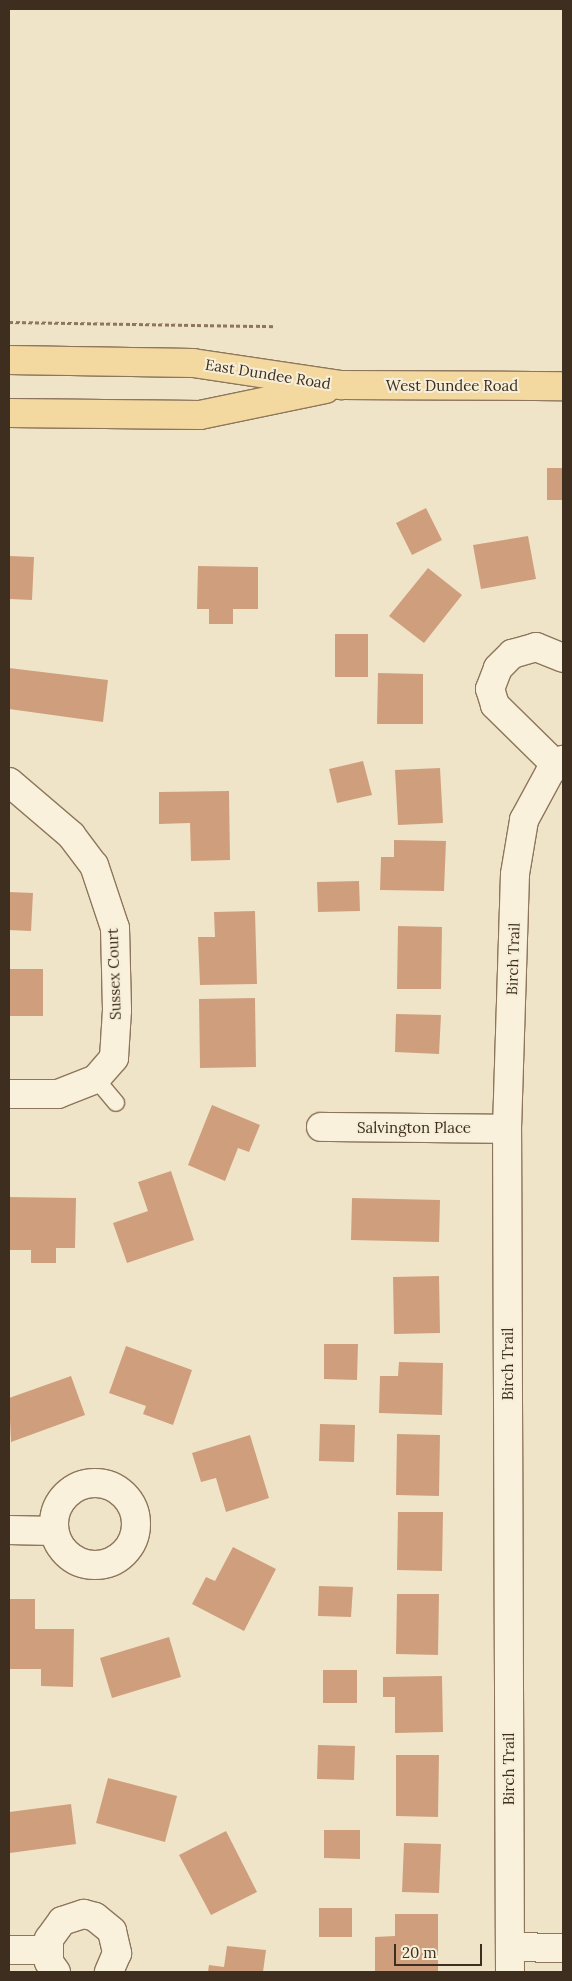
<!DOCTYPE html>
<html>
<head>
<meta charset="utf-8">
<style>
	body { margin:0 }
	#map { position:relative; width:572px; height:1981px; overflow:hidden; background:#f0e4c8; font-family:Lora,serif }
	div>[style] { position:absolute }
	.building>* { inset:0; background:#cf9f7d }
	.path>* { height:3px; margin-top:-1.5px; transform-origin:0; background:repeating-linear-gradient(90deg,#8d765c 0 4px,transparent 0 6.5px) }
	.roads { filter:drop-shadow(1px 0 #8d765c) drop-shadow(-1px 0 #8d765c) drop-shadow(0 1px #8d765c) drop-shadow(0 -1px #8d765c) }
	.lane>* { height:16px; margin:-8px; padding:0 8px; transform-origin:8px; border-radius:8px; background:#faf1dc }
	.street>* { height:28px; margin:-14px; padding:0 14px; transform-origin:14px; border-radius:14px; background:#faf1dc }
	.street>.ring { margin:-14px; padding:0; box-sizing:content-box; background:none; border:28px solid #faf1dc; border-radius:50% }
	.primary>* { height:28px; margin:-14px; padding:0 14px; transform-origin:14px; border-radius:14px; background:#f3d9a0 }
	span { translate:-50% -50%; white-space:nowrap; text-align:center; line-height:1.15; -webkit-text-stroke:4px #f7eed8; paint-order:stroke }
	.street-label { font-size:15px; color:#3d2e20 }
	.frame { position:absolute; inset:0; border:10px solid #3d2e20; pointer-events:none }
	.scale { position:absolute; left:394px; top:1944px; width:88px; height:22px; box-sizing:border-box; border:2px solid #3d2e20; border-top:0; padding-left:6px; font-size:15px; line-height:18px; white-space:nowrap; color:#3d2e20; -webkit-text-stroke:4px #f7eed8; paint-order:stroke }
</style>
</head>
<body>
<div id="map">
	<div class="building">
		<div style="clip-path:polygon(547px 468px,563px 468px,563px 500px,547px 500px)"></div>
		<div style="clip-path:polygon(426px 508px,442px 540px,412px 555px,396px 523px)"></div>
		<div style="clip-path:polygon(528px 536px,536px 579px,481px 589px,473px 545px)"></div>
		<div style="clip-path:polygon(9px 556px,34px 557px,32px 600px,9px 599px)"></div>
		<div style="clip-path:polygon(198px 566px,258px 567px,258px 609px,233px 609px,233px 624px,209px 624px,209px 609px,197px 609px)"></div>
		<div style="clip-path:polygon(428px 568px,462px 595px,424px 643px,389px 616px)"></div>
		<div style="clip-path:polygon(335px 634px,368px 634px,368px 677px,335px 677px)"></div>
		<div style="clip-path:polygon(9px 668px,108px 680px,103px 722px,9px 709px)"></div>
		<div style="clip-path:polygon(378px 673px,423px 674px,423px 724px,377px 724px)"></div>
		<div style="clip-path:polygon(363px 761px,372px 795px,337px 803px,329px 769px)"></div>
		<div style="clip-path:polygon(440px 768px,443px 823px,398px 825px,395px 770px)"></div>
		<div style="clip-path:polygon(229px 791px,230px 860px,191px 861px,190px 823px,159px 824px,159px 792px)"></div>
		<div style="clip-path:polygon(394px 840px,446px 841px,444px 891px,380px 890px,381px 857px,394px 857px)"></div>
		<div style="clip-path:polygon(359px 881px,360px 911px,318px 912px,317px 882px)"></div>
		<div style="clip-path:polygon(9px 892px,33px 893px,31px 931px,9px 930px)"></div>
		<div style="clip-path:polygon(255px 911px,257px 984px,200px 985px,198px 937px,215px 937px,214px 912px)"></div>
		<div style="clip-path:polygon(398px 926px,442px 927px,441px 989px,397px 989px)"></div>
		<div style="clip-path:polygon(9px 969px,43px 969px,43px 1016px,9px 1016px)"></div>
		<div style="clip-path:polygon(255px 998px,256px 1067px,200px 1068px,199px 999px)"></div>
		<div style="clip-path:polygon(396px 1014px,441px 1015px,439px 1054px,395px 1052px)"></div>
		<div style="clip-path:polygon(212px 1105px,260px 1125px,249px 1152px,238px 1148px,225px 1181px,188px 1165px)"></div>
		<div style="clip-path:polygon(171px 1171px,194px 1240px,127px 1263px,113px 1223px,148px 1211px,138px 1182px)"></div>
		<div style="clip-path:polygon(9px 1197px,76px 1198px,75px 1248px,56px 1248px,56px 1263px,31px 1263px,31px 1250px,9px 1250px)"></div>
		<div style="clip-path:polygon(352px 1198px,440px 1200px,439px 1242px,351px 1240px)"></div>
		<div style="clip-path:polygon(439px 1276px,440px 1333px,394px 1334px,393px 1277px)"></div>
		<div style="clip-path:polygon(324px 1344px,358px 1344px,357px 1380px,324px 1379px)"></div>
		<div style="clip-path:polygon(126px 1346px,192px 1370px,173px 1425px,143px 1414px,146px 1406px,109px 1393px)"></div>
		<div style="clip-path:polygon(399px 1362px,443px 1363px,442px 1415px,379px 1413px,380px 1376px,398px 1376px)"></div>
		<div style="clip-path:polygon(71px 1376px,85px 1415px,11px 1442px,9px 1398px)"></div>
		<div style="clip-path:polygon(320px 1424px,355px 1425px,354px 1462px,319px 1461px)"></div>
		<div style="clip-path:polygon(397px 1434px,440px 1435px,439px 1496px,396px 1495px)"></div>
		<div style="clip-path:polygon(250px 1435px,269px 1498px,226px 1512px,216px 1478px,201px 1482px,192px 1453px)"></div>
		<div style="clip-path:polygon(398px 1512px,443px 1512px,442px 1571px,397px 1570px)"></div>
		<div style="clip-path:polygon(233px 1547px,276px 1569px,244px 1631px,192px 1604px,206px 1577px,215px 1581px)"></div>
		<div style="clip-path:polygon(319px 1586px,353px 1587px,351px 1617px,318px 1616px)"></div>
		<div style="clip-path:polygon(397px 1594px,439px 1594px,438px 1655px,396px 1654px)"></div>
		<div style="clip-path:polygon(9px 1599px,35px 1599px,35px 1629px,74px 1629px,73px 1687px,41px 1686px,41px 1669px,9px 1669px)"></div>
		<div style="clip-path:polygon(169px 1637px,181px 1677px,112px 1698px,100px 1658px)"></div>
		<div style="clip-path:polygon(323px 1670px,357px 1670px,357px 1703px,323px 1703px)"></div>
		<div style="clip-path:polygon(442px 1676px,443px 1732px,395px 1733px,395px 1697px,383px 1697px,383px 1677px)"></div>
		<div style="clip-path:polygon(318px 1745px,355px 1746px,354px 1780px,317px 1779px)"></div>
		<div style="clip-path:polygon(396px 1755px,439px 1755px,438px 1817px,396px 1816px)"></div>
		<div style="clip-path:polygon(108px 1778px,177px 1796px,165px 1842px,96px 1823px)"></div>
		<div style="clip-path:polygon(71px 1804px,76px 1844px,10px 1853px,9px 1812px)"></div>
		<div style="clip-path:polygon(324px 1830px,360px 1830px,360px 1859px,324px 1858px)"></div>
		<div style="clip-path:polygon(226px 1831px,257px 1892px,211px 1915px,179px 1855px)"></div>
		<div style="clip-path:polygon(404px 1843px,441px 1844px,439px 1893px,402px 1892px)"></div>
		<div style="clip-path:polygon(319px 1908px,352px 1908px,352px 1937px,319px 1937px)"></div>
		<div style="clip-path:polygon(395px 1914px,438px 1914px,438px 1972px,375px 1972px,375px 1937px,395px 1936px)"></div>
		<div style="clip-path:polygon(227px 1946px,266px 1950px,263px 1972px,208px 1972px,209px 1965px,224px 1967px)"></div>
	</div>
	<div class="path">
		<div style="left:9px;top:322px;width:266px;rotate:0.9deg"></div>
	</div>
	<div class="roads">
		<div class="lane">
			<div style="left:96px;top:1079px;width:31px;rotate:50deg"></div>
		</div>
		<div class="street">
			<div style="left:557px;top:766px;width:87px;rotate:-135.5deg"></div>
			<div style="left:495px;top:705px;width:17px;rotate:-107deg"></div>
			<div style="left:490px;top:689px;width:22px;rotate:-69deg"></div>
			<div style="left:498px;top:668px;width:20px;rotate:-45deg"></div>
			<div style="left:512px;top:654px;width:25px;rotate:-16deg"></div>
			<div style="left:536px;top:647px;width:29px;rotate:22deg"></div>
			<div style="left:9px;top:782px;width:82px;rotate:40.5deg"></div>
			<div style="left:71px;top:835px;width:38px;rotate:53deg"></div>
			<div style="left:94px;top:865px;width:66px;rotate:71.6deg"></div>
			<div style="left:115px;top:928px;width:82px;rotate:88.6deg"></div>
			<div style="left:117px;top:1010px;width:48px;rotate:93.6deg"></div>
			<div style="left:114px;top:1058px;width:28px;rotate:131deg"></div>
			<div style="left:96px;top:1079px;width:41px;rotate:158.5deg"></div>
			<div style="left:58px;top:1094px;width:49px;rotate:180deg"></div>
			<div style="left:321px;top:1127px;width:186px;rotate:0.6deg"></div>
			<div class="ring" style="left:54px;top:1483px;width:54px;height:54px"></div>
			<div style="left:9px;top:1530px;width:45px;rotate:1.3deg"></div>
			<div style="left:510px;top:1947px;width:53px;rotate:1.1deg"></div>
			<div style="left:9px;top:1950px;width:38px"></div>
			<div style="left:56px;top:1972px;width:12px;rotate:-125deg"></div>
			<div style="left:49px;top:1962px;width:23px;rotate:-90deg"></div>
			<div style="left:49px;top:1939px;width:22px;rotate:-54deg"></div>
			<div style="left:62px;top:1921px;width:23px;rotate:-18deg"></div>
			<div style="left:84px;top:1914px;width:11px;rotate:15deg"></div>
			<div style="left:95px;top:1917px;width:22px;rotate:39deg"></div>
			<div style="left:112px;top:1931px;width:23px;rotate:77deg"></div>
			<div style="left:117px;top:1953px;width:21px;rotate:113deg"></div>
			<div style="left:510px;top:1972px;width:843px;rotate:-90.2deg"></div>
			<div style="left:507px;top:1129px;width:255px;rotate:-88.2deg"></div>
			<div style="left:515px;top:874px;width:55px;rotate:-80.5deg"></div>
			<div style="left:524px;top:820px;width:55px;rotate:-61.6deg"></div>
			<div style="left:550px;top:772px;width:18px;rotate:-43deg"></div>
		</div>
		<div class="primary">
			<div style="left:9px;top:360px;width:184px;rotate:0.9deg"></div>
			<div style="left:193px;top:363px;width:150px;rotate:8.5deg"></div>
			<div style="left:341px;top:385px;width:222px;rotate:0.3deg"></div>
			<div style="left:9px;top:413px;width:191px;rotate:0.6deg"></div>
			<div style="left:200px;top:415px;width:128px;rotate:-11.7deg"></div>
		</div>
	</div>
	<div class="street-label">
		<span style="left:268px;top:374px;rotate:9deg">East Dundee Road</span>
		<span style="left:452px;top:386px">West Dundee Road</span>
		<span style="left:513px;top:959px;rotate:-88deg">Birch Trail</span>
		<span style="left:114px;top:974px;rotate:-92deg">Sussex Court</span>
		<span style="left:414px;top:1128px">Salvington Place</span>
		<span style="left:508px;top:1364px;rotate:-90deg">Birch Trail</span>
		<span style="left:509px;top:1769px;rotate:-90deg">Birch Trail</span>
	</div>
	<div class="frame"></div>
	<div class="scale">20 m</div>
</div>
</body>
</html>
